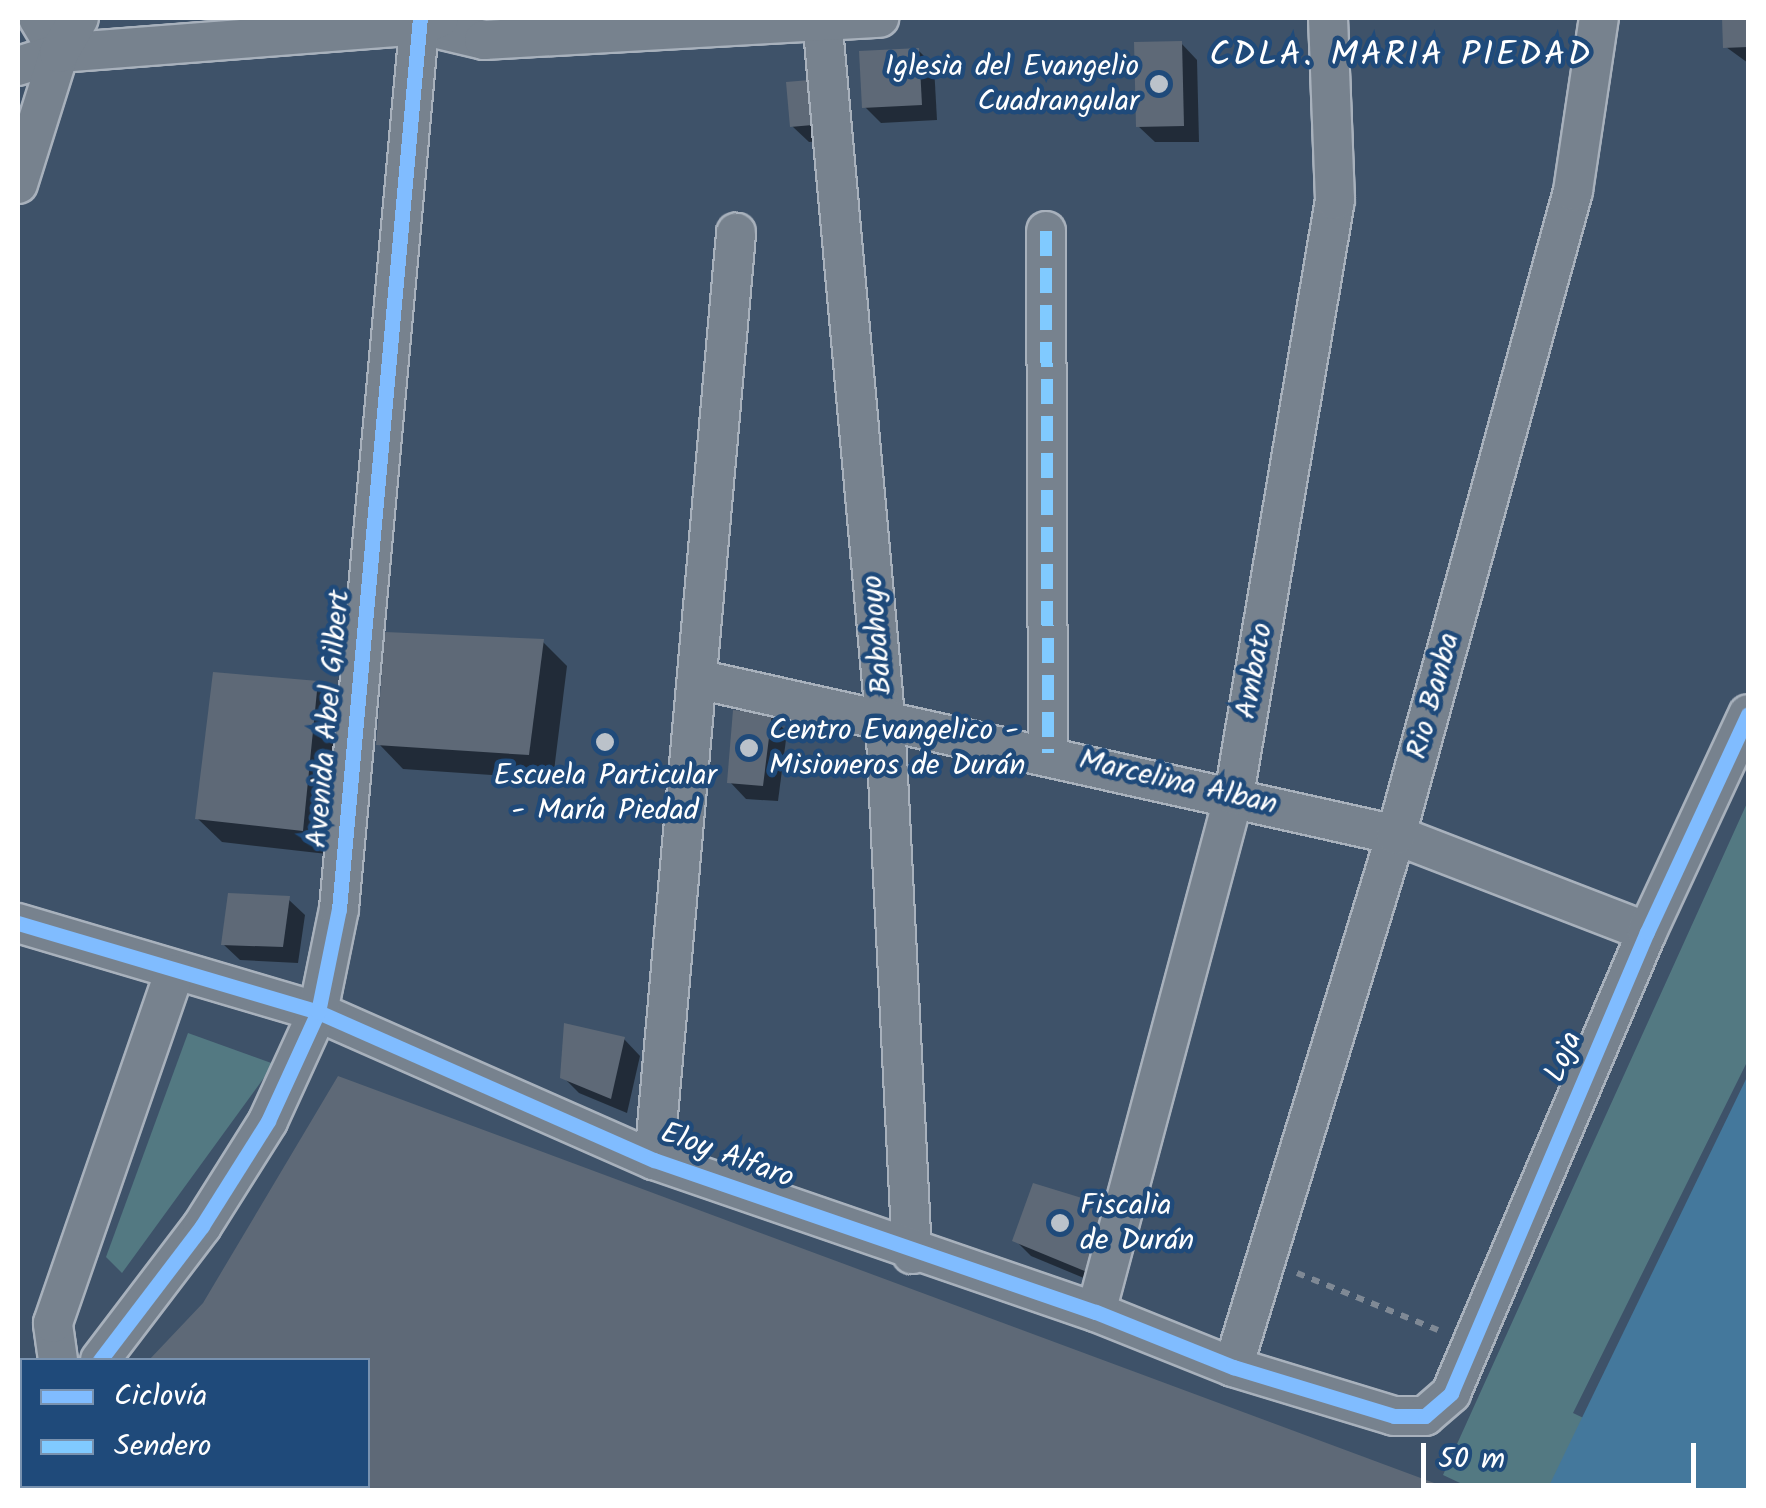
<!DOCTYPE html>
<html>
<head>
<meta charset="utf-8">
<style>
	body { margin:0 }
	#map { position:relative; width:1766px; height:1508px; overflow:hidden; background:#3e5269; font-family:Kalam,sans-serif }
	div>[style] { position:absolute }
	.green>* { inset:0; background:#537982 }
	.water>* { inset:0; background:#44789c }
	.shadow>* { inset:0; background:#0007 }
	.building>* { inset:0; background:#5e6977 }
	.path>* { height:6px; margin-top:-3px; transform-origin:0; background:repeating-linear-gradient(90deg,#7f8995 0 8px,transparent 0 16px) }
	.roads { filter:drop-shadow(2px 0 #a8b1bc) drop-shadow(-2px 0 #a8b1bc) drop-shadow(0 2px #a8b1bc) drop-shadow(0 -2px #a8b1bc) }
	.minor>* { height:38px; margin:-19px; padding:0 19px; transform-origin:19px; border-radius:19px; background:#77828e }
	.quiet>* { height:12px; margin-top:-6px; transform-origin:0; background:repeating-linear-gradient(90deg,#80caff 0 25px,transparent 0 37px) }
	.cycleway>* { height:15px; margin:-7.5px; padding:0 7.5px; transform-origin:7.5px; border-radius:7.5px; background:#80bcff }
	.dots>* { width:28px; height:28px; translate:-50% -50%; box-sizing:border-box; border:5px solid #1f4a7a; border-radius:50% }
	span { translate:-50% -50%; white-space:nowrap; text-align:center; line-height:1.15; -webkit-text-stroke:9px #1f4a7a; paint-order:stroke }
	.poi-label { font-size:30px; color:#fff }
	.right { translate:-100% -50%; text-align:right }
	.left { translate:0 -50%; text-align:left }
	.street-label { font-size:30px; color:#fff }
	.quarter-label { font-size:35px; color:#fff; letter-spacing:2.5px }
	.frame { position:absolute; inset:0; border:20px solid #fff; pointer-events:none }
	.legend { position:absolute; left:20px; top:1358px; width:350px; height:130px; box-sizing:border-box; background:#1f4a7a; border:2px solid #7992af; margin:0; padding:12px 18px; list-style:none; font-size:30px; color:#fff }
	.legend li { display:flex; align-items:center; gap:20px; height:50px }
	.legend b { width:50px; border:2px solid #7992af }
	.scale { position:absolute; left:1421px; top:1443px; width:275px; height:45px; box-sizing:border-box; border:5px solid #fff; border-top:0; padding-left:12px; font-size:30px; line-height:35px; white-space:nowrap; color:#fff; -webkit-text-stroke:8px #1f4a7a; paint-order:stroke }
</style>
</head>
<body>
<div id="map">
	<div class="green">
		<div style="clip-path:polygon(1748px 801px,1748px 1060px,1573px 1413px,1594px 1423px,1562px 1490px,1475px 1490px,1443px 1475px)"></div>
		<div style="clip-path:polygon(188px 1033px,274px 1064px,122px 1273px,106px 1257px)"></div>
	</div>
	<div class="water">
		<div style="clip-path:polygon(1748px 1075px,1748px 1490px,1547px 1490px)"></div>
	</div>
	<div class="shadow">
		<div style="clip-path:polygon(1724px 18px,1748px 18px,1748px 63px,1726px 47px)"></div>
		<div style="clip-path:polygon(1181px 43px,1197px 60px,1199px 142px,1155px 142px,1138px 126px)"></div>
		<div style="clip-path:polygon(918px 50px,934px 66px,937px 120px,881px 123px,865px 107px)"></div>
		<div style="clip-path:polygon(789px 84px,839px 140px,809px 142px,792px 126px)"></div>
		<div style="clip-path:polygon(543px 642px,567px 666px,553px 779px,403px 769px,379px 744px)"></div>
		<div style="clip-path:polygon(317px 683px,341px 708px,327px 854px,222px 842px,197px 818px)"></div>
		<div style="clip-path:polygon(771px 716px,787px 732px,778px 801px,746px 799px,730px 782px)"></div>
		<div style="clip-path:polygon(288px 899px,305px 915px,298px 963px,240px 960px,223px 944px)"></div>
		<div style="clip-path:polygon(624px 1039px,640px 1056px,627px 1113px,579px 1093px,563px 1077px)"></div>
		<div style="clip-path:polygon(339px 1079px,1447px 1490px,32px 1490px,368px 1486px,368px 1360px,153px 1360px,205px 1304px)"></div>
		<div style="clip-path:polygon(1107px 1208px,1103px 1286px,1031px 1256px,1015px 1240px)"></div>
	</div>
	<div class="building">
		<div style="clip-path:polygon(1722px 18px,1748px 18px,1748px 47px,1723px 48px)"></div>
		<div style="clip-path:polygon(1182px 41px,1184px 126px,1136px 127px,1134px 42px)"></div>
		<div style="clip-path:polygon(919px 48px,922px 105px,862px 108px,859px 51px)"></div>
		<div style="clip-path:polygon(821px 79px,824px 124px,790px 127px,786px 82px)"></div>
		<div style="clip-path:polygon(385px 632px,544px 639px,529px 755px,376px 745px)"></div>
		<div style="clip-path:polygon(213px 672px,318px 681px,303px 831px,195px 819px)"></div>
		<div style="clip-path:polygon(733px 710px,772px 713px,763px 786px,727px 783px)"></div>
		<div style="clip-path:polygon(228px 893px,290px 896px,283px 947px,221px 945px)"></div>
		<div style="clip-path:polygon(564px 1023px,625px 1037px,611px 1099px,560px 1078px)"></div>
		<div style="clip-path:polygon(338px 1076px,1453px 1490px,28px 1490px,368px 1486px,368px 1360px,149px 1360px,203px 1303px)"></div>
		<div style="clip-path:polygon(1033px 1183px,1108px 1206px,1087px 1272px,1012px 1241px)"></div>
	</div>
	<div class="path">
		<div style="left:1297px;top:1273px;width:152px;rotate:22deg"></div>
	</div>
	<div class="roads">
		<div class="minor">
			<div style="left:38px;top:18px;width:41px;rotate:59deg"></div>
			<div style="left:822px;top:18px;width:702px;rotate:84.85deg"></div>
			<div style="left:885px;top:717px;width:538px;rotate:87.12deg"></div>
			<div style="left:421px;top:25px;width:65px;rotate:13.4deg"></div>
			<div style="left:484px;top:40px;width:396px;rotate:-3.2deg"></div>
			<div style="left:18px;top:66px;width:43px;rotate:-17.6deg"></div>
			<div style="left:59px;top:53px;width:363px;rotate:-4.4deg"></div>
			<div style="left:421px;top:25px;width:19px;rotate:-21deg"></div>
			<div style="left:18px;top:184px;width:137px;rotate:-72.6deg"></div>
			<div style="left:59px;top:53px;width:40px;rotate:-60.3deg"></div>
			<div style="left:1046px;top:231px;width:522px;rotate:89.78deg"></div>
			<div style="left:697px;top:679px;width:716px;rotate:12.58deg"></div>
			<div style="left:1396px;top:835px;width:269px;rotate:21.1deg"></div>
			<div style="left:18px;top:923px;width:313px;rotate:16.5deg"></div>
			<div style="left:318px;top:1012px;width:367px;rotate:23.8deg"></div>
			<div style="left:654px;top:1160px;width:467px;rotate:19deg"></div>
			<div style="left:1096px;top:1312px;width:148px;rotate:21.9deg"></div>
			<div style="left:1233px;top:1367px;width:168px;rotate:16.9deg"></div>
			<div style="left:1394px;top:1416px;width:31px"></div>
			<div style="left:1425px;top:1416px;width:35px;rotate:-41deg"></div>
			<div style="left:1451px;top:1393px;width:501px;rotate:-66.97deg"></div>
			<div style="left:1647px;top:932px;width:240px;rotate:-65.1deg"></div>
			<div style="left:654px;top:1160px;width:931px;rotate:-84.94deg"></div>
			<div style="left:1096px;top:1312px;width:535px;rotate:-75.05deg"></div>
			<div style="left:1234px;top:795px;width:604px;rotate:-80.37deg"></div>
			<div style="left:1335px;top:200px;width:182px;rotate:-92.2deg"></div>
			<div style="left:58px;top:1360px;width:37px;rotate:-98deg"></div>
			<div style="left:53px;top:1323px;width:369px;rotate:-70.9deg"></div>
			<div style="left:100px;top:1360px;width:168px;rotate:-52.7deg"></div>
			<div style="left:202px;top:1226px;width:124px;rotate:-57.8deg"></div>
			<div style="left:268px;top:1121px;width:120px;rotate:-65.4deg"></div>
			<div style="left:318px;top:1012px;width:105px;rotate:-78.5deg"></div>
			<div style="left:339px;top:909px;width:895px;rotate:-84.81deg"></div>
			<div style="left:1233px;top:1367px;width:556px;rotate:-72.97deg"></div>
			<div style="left:1396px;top:835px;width:668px;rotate:-74.63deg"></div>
			<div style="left:1573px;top:191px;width:175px;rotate:-81.5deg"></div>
			<div style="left:18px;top:1452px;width:6px;rotate:-51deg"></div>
		</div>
	</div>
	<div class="quiet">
		<div style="left:1046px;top:231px;width:522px;rotate:89.78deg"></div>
	</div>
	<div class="cycleway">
		<div style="left:18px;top:923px;width:313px;rotate:16.5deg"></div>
		<div style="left:318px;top:1012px;width:367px;rotate:23.8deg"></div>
		<div style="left:654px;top:1160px;width:467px;rotate:19deg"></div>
		<div style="left:1096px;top:1312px;width:148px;rotate:21.9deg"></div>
		<div style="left:1233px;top:1367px;width:168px;rotate:16.9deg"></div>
		<div style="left:1394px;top:1416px;width:31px"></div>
		<div style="left:1425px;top:1416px;width:35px;rotate:-41deg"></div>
		<div style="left:1451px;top:1393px;width:501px;rotate:-66.97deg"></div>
		<div style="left:1647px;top:932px;width:240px;rotate:-65.1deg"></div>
		<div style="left:100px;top:1360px;width:168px;rotate:-52.7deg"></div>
		<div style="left:202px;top:1226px;width:124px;rotate:-57.8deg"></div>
		<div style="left:268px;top:1121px;width:120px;rotate:-65.4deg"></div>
		<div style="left:318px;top:1012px;width:105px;rotate:-78.5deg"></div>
		<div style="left:339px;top:909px;width:895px;rotate:-84.81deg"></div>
	</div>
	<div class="dots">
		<div style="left:1159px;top:84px;background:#bbc2ca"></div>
		<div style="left:605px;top:742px;background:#bbc2ca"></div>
		<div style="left:749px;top:748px;background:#bbc2ca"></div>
		<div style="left:1060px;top:1223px;background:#bbc2ca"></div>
	</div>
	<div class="poi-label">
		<span class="right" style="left:1139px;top:84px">Iglesia del Evangelio<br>Cuadrangular</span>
		<span class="left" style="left:769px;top:748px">Centro Evangelico -<br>Misioneros de Durán</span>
		<span style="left:605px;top:793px">Escuela Particular<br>- María Piedad</span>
		<span class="left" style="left:1080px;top:1223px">Fiscalia<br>de Durán</span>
	</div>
	<div class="street-label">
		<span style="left:878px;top:635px;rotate:-95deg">Babahoyo</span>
		<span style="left:1255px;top:671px;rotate:-80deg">Ambato</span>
		<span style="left:1434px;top:696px;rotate:-75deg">Rio Banba</span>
		<span style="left:329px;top:719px;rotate:-85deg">Avenida Abel Gilbert</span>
		<span style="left:1178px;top:783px;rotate:13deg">Marcelina Alban</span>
		<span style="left:1564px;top:1057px;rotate:-67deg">Loja</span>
		<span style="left:727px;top:1156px;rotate:20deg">Eloy Alfaro</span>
	</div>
	<div class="quarter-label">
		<span style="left:1401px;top:56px">CDLA. MARIA PIEDAD</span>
	</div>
	<div class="frame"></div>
	<ul class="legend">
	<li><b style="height:12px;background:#80bcff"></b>Ciclovía</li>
	<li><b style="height:12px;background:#80caff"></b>Sendero</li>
	</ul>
	<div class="scale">50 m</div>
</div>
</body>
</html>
